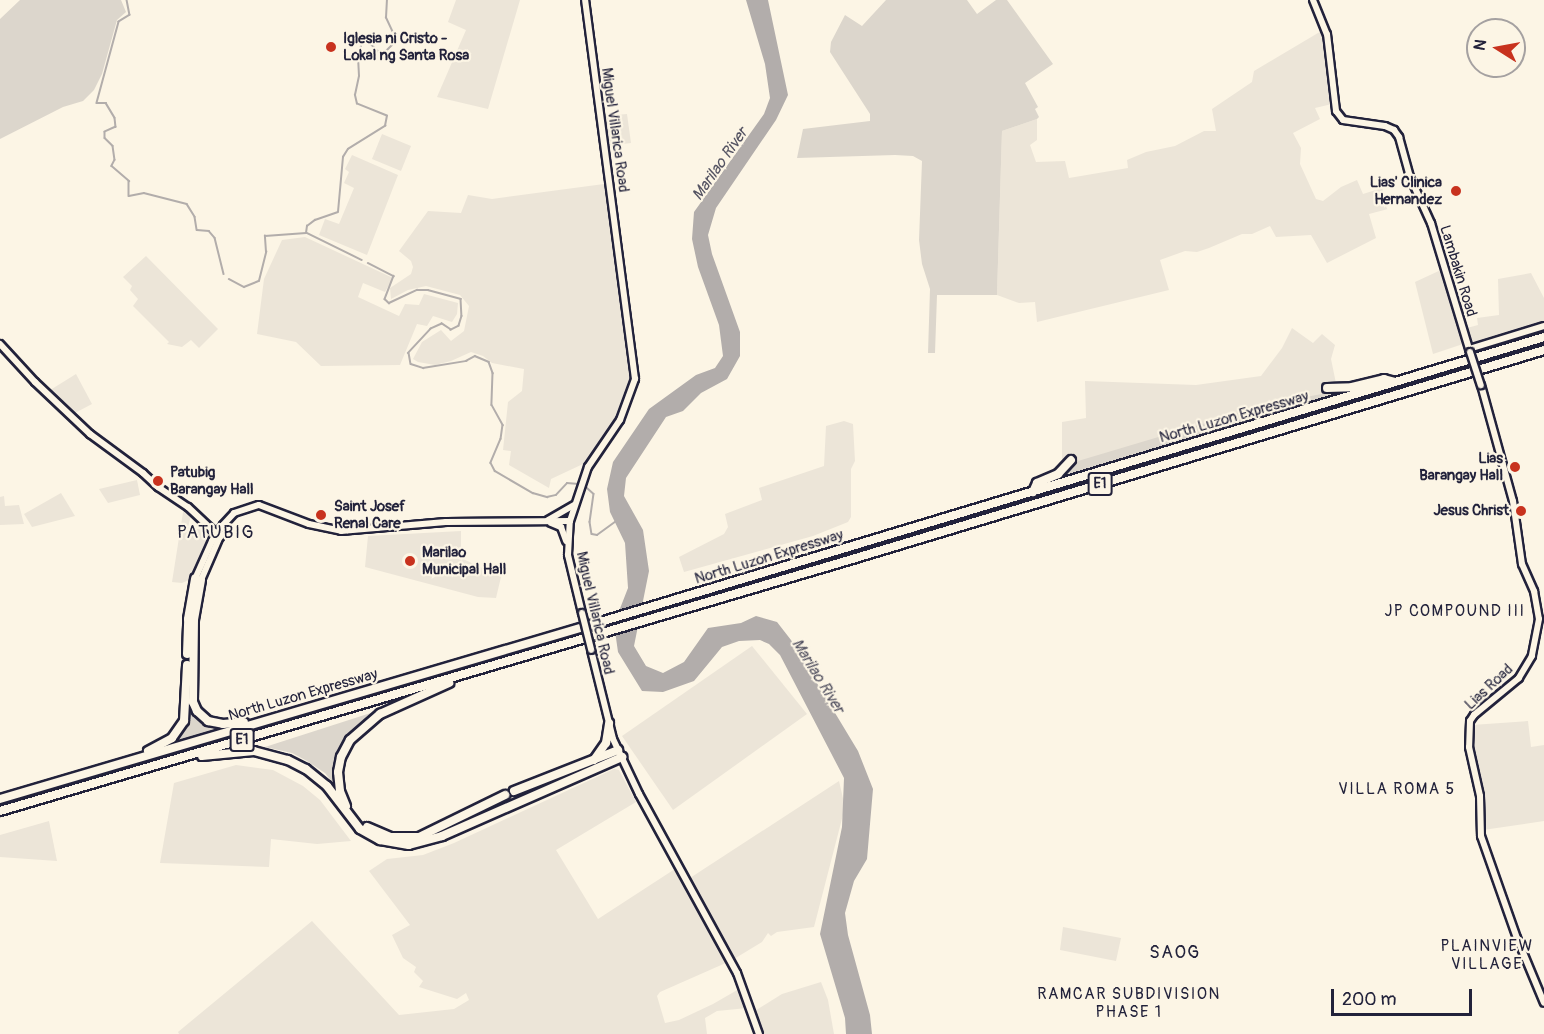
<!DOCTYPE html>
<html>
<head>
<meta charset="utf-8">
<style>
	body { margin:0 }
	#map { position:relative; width:1544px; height:1034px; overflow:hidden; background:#fcf5e5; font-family:Pangolin,sans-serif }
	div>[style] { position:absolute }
	.built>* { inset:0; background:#ece5d8 }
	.green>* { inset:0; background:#dcd6cc }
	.water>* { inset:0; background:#b2adab }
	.stream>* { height:1.5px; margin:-0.75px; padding:0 0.75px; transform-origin:0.75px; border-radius:0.75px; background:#b2adab }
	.roads { filter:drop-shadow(2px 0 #22223b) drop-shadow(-2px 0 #22223b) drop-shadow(0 2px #22223b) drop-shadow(0 -2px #22223b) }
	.major>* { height:6px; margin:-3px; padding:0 3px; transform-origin:3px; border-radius:3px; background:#fcf5e5 }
	.highway>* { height:8px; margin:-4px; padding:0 4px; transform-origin:4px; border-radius:4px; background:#fcf5e5 }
	.bridges { filter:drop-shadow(2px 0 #22223b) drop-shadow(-2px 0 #22223b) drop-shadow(0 2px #22223b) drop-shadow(0 -2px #22223b) }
	.major-bridge>* { height:6px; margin:-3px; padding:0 3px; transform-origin:3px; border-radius:3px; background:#fcf5e5 }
	.dots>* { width:16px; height:16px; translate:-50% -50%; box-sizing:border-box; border:3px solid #fcf5e5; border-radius:50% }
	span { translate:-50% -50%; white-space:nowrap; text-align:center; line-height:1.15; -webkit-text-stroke:4.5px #fcf5e5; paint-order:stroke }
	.shield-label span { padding:2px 4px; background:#fcf5e5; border:2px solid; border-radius:4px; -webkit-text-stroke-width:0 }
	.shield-label { font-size:14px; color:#22223b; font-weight:700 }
	.poi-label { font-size:15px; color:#22223b; font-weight:700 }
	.left { translate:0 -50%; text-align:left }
	.right { translate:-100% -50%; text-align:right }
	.street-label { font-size:15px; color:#22223b }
	.water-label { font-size:16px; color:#545362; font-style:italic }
	.neighbourhood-label { font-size:16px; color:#22223b; letter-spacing:1.5px }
	.quarter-label { font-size:18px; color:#22223b; letter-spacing:1.5px }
	.north { position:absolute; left:1466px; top:18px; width:60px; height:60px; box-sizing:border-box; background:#fcf5e5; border:2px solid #a5a1a1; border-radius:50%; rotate:281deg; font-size:16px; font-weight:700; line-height:24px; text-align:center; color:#22223b }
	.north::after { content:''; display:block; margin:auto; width:21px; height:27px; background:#c8321e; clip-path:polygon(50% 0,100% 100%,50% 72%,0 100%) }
	.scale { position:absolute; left:1331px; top:989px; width:141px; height:27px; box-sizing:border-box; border:3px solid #22223b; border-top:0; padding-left:8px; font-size:18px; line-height:21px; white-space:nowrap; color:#22223b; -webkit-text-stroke:4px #fcf5e5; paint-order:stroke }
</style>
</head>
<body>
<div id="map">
	<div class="built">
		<div style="clip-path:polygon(456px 0,520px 0,488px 109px,437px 97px,466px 30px,448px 22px)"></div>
		<div style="clip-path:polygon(1323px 30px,1332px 104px,1315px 108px,1320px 119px,1293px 133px,1301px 148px,1300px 164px,1316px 199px,1323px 201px,1341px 187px,1357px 180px,1363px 194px,1382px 188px,1388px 209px,1369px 214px,1376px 238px,1327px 263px,1311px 235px,1276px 237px,1270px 226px,1252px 234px,1242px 234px,1209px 248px,1197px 252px,1185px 251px,1160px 260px,1169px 290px,1037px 322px,1035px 302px,1019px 303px,997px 295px,1002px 131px,1037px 119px,1037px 140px,1030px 145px,1036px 162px,1065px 161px,1069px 178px,1128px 168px,1127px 160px,1146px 152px,1175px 146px,1204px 131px,1216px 131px,1212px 109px,1252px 82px,1254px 71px)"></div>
		<div style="clip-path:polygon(627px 114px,631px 143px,607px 146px,604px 116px)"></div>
		<div style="clip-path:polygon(382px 134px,411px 146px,401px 171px,372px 159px)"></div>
		<div style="clip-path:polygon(352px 155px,398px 175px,367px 255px,319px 235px,325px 219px,339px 224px,354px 188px,344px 183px,349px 172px,345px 169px)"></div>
		<div style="clip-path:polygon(604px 184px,622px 299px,630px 382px,627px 401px,620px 414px,583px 464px,551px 479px,549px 488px,509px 465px,511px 451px,503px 450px,508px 402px,522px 391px,524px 369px,492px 363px,483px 356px,471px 352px,451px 361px,435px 365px,418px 362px,413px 359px,422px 342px,441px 330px,451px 341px,464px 331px,469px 306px,460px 295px,426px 286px,408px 290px,391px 299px,390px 288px,411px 274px,413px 267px,411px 261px,399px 251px,428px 211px,461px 213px,468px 195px,492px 199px)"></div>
		<div style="clip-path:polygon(305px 237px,393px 278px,385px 292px,363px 283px,358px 297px,399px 316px,405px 304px,419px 305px,424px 294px,458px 303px,457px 314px,452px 322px,433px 316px,427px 326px,417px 324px,400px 365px,321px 366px,296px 342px,257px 334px,264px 279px,282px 240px)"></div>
		<div style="clip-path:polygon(146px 256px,218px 329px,199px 348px,191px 340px,182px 347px,167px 344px,169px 342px,133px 306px,138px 299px,130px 290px,132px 286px,123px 277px)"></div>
		<div style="clip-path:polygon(1443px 269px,1466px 343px,1433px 354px,1415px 282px)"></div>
		<div style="clip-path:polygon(1531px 273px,1544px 298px,1544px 322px,1471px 343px,1467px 328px,1478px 325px,1477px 318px,1499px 315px,1498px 279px)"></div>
		<div style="clip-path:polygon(1292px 328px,1313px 343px,1322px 334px,1335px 345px,1331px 359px,1338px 393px,1062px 476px,1062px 422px,1086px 418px,1085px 381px,1196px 385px,1261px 376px,1282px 348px)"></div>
		<div style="clip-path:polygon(76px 374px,92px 404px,73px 414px,47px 392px)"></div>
		<div style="clip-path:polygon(844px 421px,853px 424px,855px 461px,851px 469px,851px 517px,848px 522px,813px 536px,684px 572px,679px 557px,724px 534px,728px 527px,725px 514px,762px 500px,759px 488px,824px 466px,826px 426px)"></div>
		<div style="clip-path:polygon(137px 480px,140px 495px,108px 503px,99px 489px)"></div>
		<div style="clip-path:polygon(61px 493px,75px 516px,32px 527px,24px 514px)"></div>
		<div style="clip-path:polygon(4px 496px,5px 506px,19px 505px,24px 524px,0 525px,0 497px)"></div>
		<div style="clip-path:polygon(184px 506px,192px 512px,188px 527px,207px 531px,210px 538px,193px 578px,182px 583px,172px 582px)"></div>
		<div style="clip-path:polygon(461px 531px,461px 558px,501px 577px,496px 598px,478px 597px,365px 567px,368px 536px)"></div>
		<div style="clip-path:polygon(752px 646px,807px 714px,673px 810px,622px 736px)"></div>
		<div style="clip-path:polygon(1528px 721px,1531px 747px,1544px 745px,1544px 821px,1483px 830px,1485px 792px,1471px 744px,1472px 725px)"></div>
		<div style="clip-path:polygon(236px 765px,273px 770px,303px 786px,320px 800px,351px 841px,317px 844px,271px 839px,269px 867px,160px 863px,174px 783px)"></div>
		<div style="clip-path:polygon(614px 769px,619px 770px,636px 802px,556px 850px,598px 919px,678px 867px,728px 962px,660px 992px,657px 996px,665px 1023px,679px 1020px,713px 1004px,739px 989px,747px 1008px,717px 1011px,705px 1018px,707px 1034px,179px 1034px,178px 1032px,312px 921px,399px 1015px,454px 1009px,469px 1000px,466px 993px,457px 999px,419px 987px,423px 981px,414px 972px,416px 967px,403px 958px,392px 935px,410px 925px,369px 871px,387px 859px,423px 855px,454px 843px)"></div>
		<div style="clip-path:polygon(839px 781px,845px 807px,814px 927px,777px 932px,771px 936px,768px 933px,762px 942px,734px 959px,690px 878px)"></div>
		<div style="clip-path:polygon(49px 821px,57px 861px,0 857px,0 835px)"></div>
		<div style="clip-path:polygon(1063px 927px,1121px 938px,1116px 961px,1060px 950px)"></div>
		<div style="clip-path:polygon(821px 982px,828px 1000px,834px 1034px,759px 1034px,753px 1012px,782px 994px)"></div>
	</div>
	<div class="green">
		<div style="clip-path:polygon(20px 0,121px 0,126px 12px,117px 20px,102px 74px,94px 90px,83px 101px,63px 107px,0 139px,0 19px)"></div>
		<div style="clip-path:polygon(886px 0,967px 0,977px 14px,996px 0,1007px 0,1053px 64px,1025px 83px,1038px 107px,1035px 109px,1039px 117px,1037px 119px,1002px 131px,997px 295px,937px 295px,935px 353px,928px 353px,930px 289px,922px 264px,919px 240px,922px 161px,913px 156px,895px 155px,797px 158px,803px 129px,870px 121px,870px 114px,830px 52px,831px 42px,845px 15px,862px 26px)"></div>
		<div style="clip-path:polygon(1327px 393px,1338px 393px,1062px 476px,1062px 473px,1078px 461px,1269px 404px)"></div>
		<div style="clip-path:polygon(191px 709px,201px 722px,234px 725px,164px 745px,185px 727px)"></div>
		<div style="clip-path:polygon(380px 710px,380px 714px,352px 730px,338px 751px,334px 762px,337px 788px,325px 773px,307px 761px,292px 753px,265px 747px)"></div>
	</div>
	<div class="water">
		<div style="clip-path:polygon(746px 0,768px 0,788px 95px,776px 120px,716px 208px,708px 235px,712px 254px,740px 332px,740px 356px,727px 379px,701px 393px,683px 411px,666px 417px,626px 478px,624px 496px,643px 530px,649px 571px,634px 646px,646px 666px,663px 673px,684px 662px,708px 628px,741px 623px,756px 616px,777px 622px,791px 640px,858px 751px,873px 789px,867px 859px,854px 881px,845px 913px,848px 935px,870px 1015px,872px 1034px,846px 1034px,845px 1018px,820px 934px,842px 827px,844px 778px,780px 655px,769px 644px,760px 640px,739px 641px,722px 647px,694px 681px,663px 692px,642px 691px,618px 652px,614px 624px,628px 588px,625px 543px,610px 512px,607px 489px,613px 462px,649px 409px,696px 375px,715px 368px,723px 356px,719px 325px,698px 267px,692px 239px,694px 212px,764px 114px,770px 98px,765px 64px)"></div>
	</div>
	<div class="stream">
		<div style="left:127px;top:0;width:15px;rotate:79deg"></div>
		<div style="left:130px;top:15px;width:13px;rotate:148deg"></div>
		<div style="left:119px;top:22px;width:84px;rotate:105.2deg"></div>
		<div style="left:97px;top:103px;width:9px"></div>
		<div style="left:106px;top:103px;width:17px;rotate:59deg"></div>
		<div style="left:115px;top:118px;width:9px;rotate:84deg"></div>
		<div style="left:116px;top:127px;width:12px;rotate:156deg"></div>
		<div style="left:105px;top:132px;width:6px;rotate:90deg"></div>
		<div style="left:105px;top:138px;width:11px;rotate:45deg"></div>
		<div style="left:113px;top:146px;width:14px;rotate:82deg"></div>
		<div style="left:115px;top:160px;width:7px;rotate:117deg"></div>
		<div style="left:112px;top:166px;width:23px;rotate:41deg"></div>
		<div style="left:129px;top:181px;width:15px;rotate:90deg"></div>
		<div style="left:129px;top:196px;width:15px;rotate:-11deg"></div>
		<div style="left:144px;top:193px;width:44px;rotate:14.3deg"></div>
		<div style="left:187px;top:204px;width:15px;rotate:58deg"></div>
		<div style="left:195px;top:217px;width:13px;rotate:81deg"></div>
		<div style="left:197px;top:230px;width:12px;rotate:5deg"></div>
		<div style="left:209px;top:231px;width:9px;rotate:49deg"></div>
		<div style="left:215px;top:238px;width:37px;rotate:76deg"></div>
		<div style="left:306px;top:233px;width:7px;rotate:-82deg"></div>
		<div style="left:307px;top:226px;width:10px;rotate:-37deg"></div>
		<div style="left:315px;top:220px;width:24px;rotate:-19deg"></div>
		<div style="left:338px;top:212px;width:55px;rotate:-84.8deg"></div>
		<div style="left:343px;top:157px;width:9px;rotate:-58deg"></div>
		<div style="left:348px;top:149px;width:44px;rotate:-31.9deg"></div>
		<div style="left:385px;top:126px;width:10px;rotate:-79deg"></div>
		<div style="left:387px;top:116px;width:32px;rotate:-158deg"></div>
		<div style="left:357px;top:104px;width:9px;rotate:-103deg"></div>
		<div style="left:355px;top:95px;width:19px;rotate:-78deg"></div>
		<div style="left:359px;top:76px;width:22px;rotate:-93deg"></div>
		<div style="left:358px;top:54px;width:9px;rotate:-69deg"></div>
		<div style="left:361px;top:46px;width:8px;rotate:-45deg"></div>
		<div style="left:367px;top:40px;width:21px;rotate:45deg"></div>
		<div style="left:382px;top:55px;width:14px;rotate:-45deg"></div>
		<div style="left:392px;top:45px;width:10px;rotate:-79deg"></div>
		<div style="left:394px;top:35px;width:19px;rotate:-115deg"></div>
		<div style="left:386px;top:18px;width:18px;rotate:-87deg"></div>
		<div style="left:307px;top:233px;width:61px;rotate:26.1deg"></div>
		<div style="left:368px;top:263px;width:29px;rotate:27deg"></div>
		<div style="left:394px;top:276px;width:25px;rotate:111deg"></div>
		<div style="left:385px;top:299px;width:6px;rotate:45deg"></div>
		<div style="left:389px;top:303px;width:31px;rotate:-25deg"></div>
		<div style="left:417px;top:290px;width:11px"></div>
		<div style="left:428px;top:290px;width:34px;rotate:15deg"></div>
		<div style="left:461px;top:299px;width:17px;rotate:87deg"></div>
		<div style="left:462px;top:316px;width:10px;rotate:107deg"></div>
		<div style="left:459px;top:326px;width:9px;rotate:153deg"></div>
		<div style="left:451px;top:330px;width:11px;rotate:-146deg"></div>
		<div style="left:442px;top:324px;width:12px;rotate:156deg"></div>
		<div style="left:431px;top:329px;width:33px;rotate:133deg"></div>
		<div style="left:409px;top:353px;width:11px;rotate:80deg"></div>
		<div style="left:411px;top:364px;width:13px;rotate:18deg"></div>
		<div style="left:423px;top:368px;width:44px;rotate:-9.2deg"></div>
		<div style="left:466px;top:361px;width:10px;rotate:-29deg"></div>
		<div style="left:475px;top:356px;width:15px;rotate:23deg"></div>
		<div style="left:489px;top:362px;width:12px;rotate:70deg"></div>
		<div style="left:493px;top:373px;width:32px;rotate:92deg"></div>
		<div style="left:492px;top:405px;width:23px;rotate:61deg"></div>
		<div style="left:503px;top:425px;width:14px;rotate:98deg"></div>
		<div style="left:501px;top:439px;width:26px;rotate:113deg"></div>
		<div style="left:491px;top:463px;width:9px;rotate:63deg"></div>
		<div style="left:495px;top:471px;width:44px;rotate:30.1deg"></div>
		<div style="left:533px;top:493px;width:15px;rotate:16deg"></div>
		<div style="left:547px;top:497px;width:9px;rotate:-13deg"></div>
		<div style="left:556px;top:495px;width:16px;rotate:-47deg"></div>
		<div style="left:567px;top:483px;width:12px;rotate:5deg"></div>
		<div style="left:229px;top:279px;width:17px;rotate:28deg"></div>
		<div style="left:244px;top:287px;width:16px;rotate:-22deg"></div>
		<div style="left:259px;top:281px;width:30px;rotate:-76deg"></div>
		<div style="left:266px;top:252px;width:16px;rotate:-94deg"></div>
		<div style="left:265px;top:236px;width:41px;rotate:-4.2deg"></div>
		<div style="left:584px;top:485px;width:13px;rotate:42deg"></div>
		<div style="left:594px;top:494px;width:28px;rotate:98deg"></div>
		<div style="left:590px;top:522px;width:12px;rotate:81deg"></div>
		<div style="left:592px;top:534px;width:5px;rotate:11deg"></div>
		<div style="left:597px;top:535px;width:22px;rotate:-36deg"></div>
	</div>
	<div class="roads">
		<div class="major">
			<div style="left:1313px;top:0;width:37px;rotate:68deg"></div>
			<div style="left:1327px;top:34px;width:78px;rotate:83.3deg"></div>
			<div style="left:1336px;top:111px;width:11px;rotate:52deg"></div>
			<div style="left:1343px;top:120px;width:42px;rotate:8.1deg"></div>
			<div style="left:1385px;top:126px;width:10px;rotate:24deg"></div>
			<div style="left:1394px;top:130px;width:9px;rotate:54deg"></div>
			<div style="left:1399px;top:137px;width:41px;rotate:74.6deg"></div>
			<div style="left:1410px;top:177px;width:51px;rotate:65.5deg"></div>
			<div style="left:1431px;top:223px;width:135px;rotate:73.2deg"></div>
			<div style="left:0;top:344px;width:52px;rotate:47.4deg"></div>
			<div style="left:35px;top:382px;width:76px;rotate:43.4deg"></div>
			<div style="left:90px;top:434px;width:66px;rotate:36.3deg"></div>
			<div style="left:143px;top:473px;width:21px;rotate:43deg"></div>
			<div style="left:158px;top:487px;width:36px;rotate:34deg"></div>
			<div style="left:188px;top:507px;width:44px;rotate:43.2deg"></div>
			<div style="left:1469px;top:349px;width:78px;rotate:-17deg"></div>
			<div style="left:1481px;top:385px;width:120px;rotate:74.6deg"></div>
			<div style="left:1513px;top:501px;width:64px;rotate:81.9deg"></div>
			<div style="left:1522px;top:564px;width:30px;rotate:66deg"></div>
			<div style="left:1534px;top:591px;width:28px;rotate:80deg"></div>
			<div style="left:1539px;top:619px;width:38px;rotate:101deg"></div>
			<div style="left:1532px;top:656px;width:26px;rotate:121deg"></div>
			<div style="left:1519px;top:678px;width:58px;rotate:140.6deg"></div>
			<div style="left:1474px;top:715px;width:7px;rotate:124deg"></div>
			<div style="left:1470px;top:721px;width:26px;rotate:92deg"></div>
			<div style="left:1469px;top:747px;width:50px;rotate:77.3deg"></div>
			<div style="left:1480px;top:796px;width:40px;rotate:88.6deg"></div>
			<div style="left:1481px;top:836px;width:108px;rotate:70.6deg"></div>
			<div style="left:1517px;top:938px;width:70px;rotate:67.4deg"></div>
			<div style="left:548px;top:520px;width:30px;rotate:-30deg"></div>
			<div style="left:551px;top:523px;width:11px;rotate:22deg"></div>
			<div style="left:561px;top:527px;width:15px;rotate:70deg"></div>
			<div style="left:195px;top:579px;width:42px;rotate:-65.9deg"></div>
			<div style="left:212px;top:541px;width:19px;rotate:-55deg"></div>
			<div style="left:223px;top:525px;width:16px;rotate:-47deg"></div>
			<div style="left:234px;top:513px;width:26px;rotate:-18deg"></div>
			<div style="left:259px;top:505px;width:53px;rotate:20.8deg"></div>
			<div style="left:309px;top:524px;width:33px;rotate:12deg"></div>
			<div style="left:341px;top:531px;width:105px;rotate:-4.9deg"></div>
			<div style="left:446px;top:522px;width:124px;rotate:-0.5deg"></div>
			<div style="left:201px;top:580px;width:50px;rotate:-66.5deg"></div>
			<div style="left:582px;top:613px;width:60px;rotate:-103.6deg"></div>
			<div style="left:568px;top:555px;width:34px;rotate:-87deg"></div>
			<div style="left:570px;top:521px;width:57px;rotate:-71.6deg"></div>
			<div style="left:588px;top:467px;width:57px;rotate:-55.8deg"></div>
			<div style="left:620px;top:420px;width:44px;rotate:-69.9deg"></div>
			<div style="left:635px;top:379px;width:382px;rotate:-97.5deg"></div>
			<div style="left:591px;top:650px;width:92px;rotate:76.1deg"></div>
			<div style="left:613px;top:739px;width:61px;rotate:64.7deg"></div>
			<div style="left:639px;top:794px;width:204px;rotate:61.3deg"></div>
			<div style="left:737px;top:973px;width:65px;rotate:70.2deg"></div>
		</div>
		<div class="highway">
			<div style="left:1327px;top:388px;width:25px;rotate:-2deg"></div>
			<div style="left:1352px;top:387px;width:33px;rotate:-14deg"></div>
			<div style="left:1384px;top:379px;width:11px;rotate:15deg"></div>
			<div style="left:1033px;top:492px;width:10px;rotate:-66deg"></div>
			<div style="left:1037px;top:483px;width:23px;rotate:-23deg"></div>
			<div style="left:1058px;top:474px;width:19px;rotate:-47deg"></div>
			<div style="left:201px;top:580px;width:40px;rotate:100deg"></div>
			<div style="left:194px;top:619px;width:83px;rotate:90.7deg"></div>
			<div style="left:193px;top:702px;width:10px;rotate:66deg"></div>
			<div style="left:197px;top:711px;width:15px;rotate:42deg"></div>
			<div style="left:208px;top:721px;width:15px;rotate:11deg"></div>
			<div style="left:223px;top:724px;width:21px;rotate:-5deg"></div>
			<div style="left:187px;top:654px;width:35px;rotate:-88deg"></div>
			<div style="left:188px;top:619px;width:41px;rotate:-80.1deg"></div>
			<div style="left:148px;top:751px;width:27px;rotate:-28deg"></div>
			<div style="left:172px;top:738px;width:21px;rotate:-55deg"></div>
			<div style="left:184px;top:721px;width:56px;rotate:-86.9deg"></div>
			<div style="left:202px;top:756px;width:52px;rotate:-5.5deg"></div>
			<div style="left:254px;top:751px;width:35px;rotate:15deg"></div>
			<div style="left:288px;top:760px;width:20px;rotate:27deg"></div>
			<div style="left:306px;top:769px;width:27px;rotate:39deg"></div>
			<div style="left:327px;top:786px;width:54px;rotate:52.5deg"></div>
			<div style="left:360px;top:829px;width:23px;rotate:29deg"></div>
			<div style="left:380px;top:840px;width:29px;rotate:10deg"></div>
			<div style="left:409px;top:845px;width:34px;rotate:-15deg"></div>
			<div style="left:442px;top:836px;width:197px;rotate:-23.7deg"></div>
			<div style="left:594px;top:760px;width:21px;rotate:-55deg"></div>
			<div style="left:606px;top:743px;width:20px;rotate:-81deg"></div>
			<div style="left:514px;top:791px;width:112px;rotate:-21.5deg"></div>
			<div style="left:0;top:799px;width:622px;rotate:-16.43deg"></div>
			<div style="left:597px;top:623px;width:989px;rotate:-16.8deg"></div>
			<div style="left:346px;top:806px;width:16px;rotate:-112deg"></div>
			<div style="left:340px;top:791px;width:19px;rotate:-96deg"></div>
			<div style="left:338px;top:772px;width:15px;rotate:-79deg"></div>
			<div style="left:341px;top:757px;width:19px;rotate:-62deg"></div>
			<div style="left:350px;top:740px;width:40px;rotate:-41deg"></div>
			<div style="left:380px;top:714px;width:76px;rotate:-24.2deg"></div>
			<div style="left:0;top:811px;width:885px;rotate:-16.47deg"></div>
			<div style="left:849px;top:560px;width:726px;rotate:-16.81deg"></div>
			<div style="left:367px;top:827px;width:26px;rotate:23deg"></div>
			<div style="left:391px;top:837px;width:28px"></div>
			<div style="left:419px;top:837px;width:96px;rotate:-26deg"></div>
		</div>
	</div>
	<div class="bridges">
		<div class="major-bridge">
			<div style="left:1470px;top:352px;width:35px;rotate:72deg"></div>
			<div style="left:582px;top:613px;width:38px;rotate:76deg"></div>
		</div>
	</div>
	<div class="dots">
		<div style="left:331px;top:47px;background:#c8321e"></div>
		<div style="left:1456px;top:191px;background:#c8321e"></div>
		<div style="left:1515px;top:467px;background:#c8321e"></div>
		<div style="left:158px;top:481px;background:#c8321e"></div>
		<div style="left:1521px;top:511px;background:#c8321e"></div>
		<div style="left:321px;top:515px;background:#c8321e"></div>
		<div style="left:410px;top:561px;background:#c8321e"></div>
	</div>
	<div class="shield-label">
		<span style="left:1100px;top:484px">E1</span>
		<span style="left:242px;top:740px">E1</span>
	</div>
	<div class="poi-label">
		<span class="left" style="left:343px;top:47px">Iglesia ni Cristo -<br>Lokal ng Santa Rosa</span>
		<span class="right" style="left:1442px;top:191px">Lias' Clinica<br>Hernandez</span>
		<span class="right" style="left:1503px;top:467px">Lias<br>Barangay Hall</span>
		<span class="left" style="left:170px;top:481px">Patubig<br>Barangay Hall</span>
		<span class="left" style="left:334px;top:515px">Saint Josef<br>Renal Care</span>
		<span class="right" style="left:1509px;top:511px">Jesus Christ</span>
		<span class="left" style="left:422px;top:561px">Marilao<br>Municipal Hall</span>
	</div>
	<div class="street-label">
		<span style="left:615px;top:130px;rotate:82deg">Miguel Villarica Road</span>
		<span style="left:1458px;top:271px;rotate:73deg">Lambakin Road</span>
		<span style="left:1234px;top:417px;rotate:-16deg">North Luzon Expressway</span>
		<span style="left:769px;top:557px;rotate:-17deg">North Luzon Expressway</span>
		<span style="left:595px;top:613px;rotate:77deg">Miguel Villarica Road</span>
		<span style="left:1489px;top:687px;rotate:-43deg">Lias Road</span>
		<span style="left:303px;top:695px;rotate:-16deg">North Luzon Expressway</span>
	</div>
	<div class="water-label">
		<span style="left:720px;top:164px;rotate:-55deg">Marilao River</span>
		<span style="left:818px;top:676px;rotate:58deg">Marilao River</span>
	</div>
	<div class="neighbourhood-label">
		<span style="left:1455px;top:611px">JP COMPOUND III</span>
		<span style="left:1397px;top:789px">VILLA ROMA 5</span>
		<span style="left:1487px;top:955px">PLAINVIEW<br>VILLAGE</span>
		<span style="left:1129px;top:1003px">RAMCAR SUBDIVISION<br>PHASE 1</span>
	</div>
	<div class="quarter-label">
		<span style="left:216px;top:533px">PATUBIG</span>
		<span style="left:1175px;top:953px">SAOG</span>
	</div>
	<div class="north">N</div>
	<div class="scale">200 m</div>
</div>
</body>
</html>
